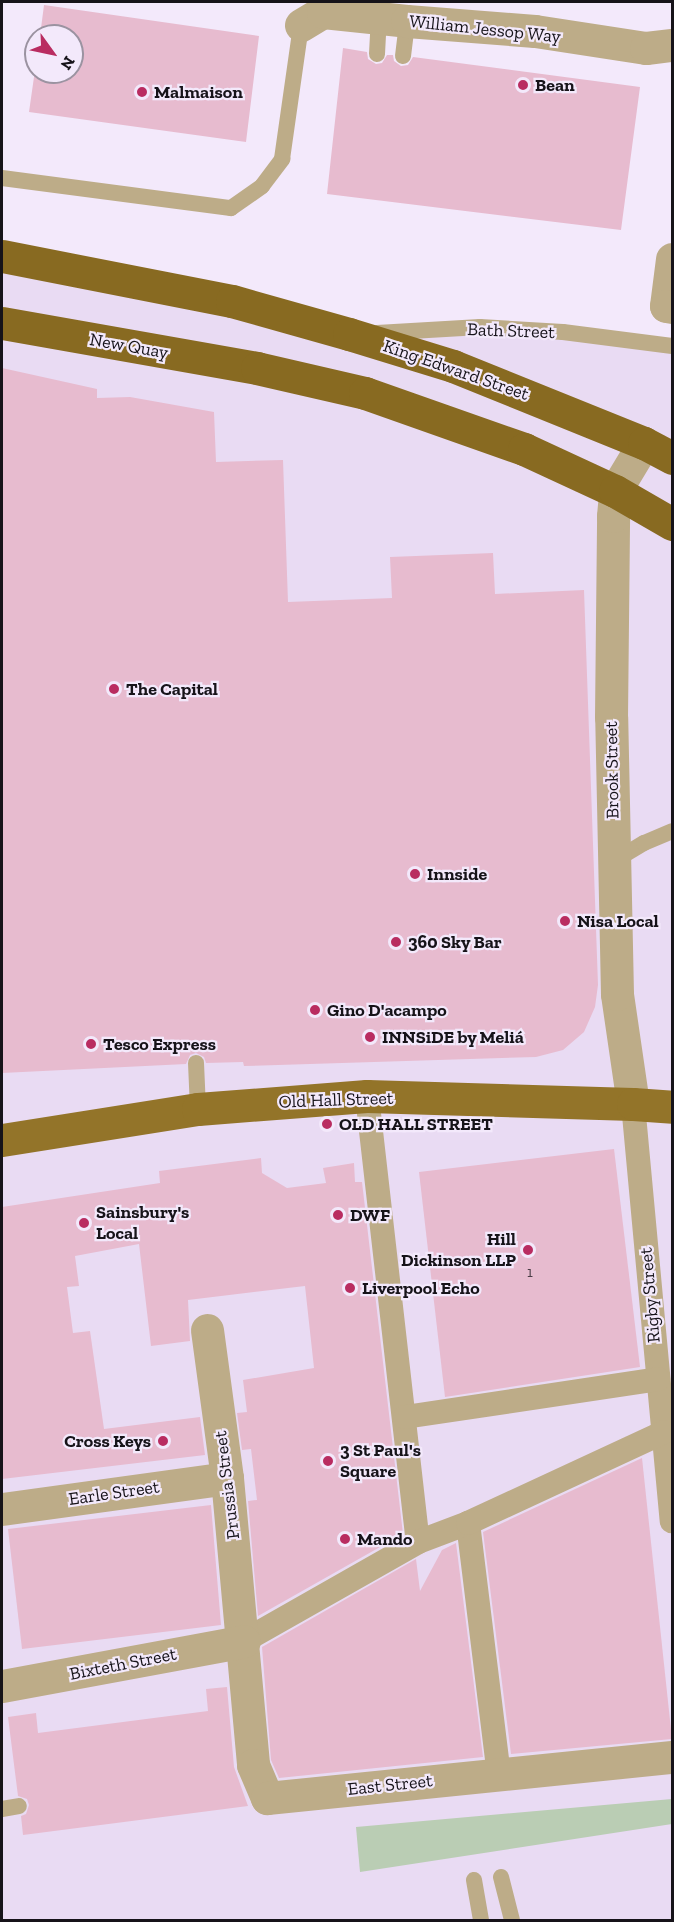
<!DOCTYPE html>
<html>
<head>
<meta charset="utf-8">
<style>
	body { margin:0 }
	#map { position:relative; width:674px; height:1922px; overflow:hidden; background:#f3e9fb; font-family:"Zilla Slab",serif }
	div>[style] { position:absolute }
	.built>* { inset:0; background:#e9dbf3 }
	.green>* { inset:0; background:#bacdb4 }
	.building>* { inset:0; background:#e7bbcf }
	.service>* { height:16px; margin:-8px; padding:0 8px; transform-origin:8px; border-radius:8px; background:#bdac88 }
	.pedestrian>* { height:24px; margin:-12px; padding:0 12px; transform-origin:12px; border-radius:12px; background:#bdac88 }
	.minor>* { height:33px; margin:-16.5px; padding:0 16.5px; transform-origin:16.5px; border-radius:16.5px; background:#bdac88 }
	.primary>* { height:33px; margin:-16.5px; padding:0 16.5px; transform-origin:16.5px; border-radius:16.5px; background:#937429 }
	.trunk>* { height:33px; margin:-16.5px; padding:0 16.5px; transform-origin:16.5px; border-radius:16.5px; background:#886a21 }
	.dots>* { width:16px; height:16px; translate:-50% -50%; box-sizing:border-box; border:3px solid #f3e9fb; border-radius:50% }
	span { translate:-50% -50%; white-space:nowrap; text-align:center; line-height:1.15; -webkit-text-stroke:4.5px #f3e9fb; paint-order:stroke }
	.number-label { font-size:15px; color:#4a3d46 }
	.number-label span { -webkit-text-stroke-width:0 }
	.street-label { font-size:18px; color:#161319 }
	.poi-label { font-size:18px; color:#161319; font-weight:700 }
	.left { translate:0 -50%; text-align:left }
	.right { translate:-100% -50%; text-align:right }
	.frame { position:absolute; inset:0; border:3px solid #161319; pointer-events:none }
	.north { position:absolute; left:24px; top:24px; width:60px; height:60px; box-sizing:border-box; background:#f3e9fb; border:2px solid #9b93a1; border-radius:50%; rotate:123deg; font-size:16px; font-weight:700; line-height:24px; text-align:center; color:#161319 }
	.north::after { content:''; display:block; margin:auto; width:21px; height:27px; background:#b92c61; clip-path:polygon(50% 0,100% 100%,50% 72%,0 100%) }
</style>
</head>
<body>
<div id="map">
	<div class="built">
		<div style="clip-path:polygon(2px 263px,349px 334px,480px 327px,672px 346px,672px 1920px,2px 1920px)"></div>
	</div>
	<div class="green">
		<div style="clip-path:polygon(672px 1799px,672px 1824px,360px 1872px,356px 1827px)"></div>
	</div>
	<div class="building">
		<div style="clip-path:polygon(44px 5px,259px 36px,246px 142px,29px 112px,36px 63px,36px 72px,72px 72px,72px 36px,40px 36px)"></div>
		<div style="clip-path:polygon(343px 48px,367px 52px,368px 59px,376px 64px,382px 63px,387px 55px,393px 55px,394px 61px,401px 66px,408px 65px,413px 57px,640px 87px,621px 230px,327px 194px)"></div>
		<div style="clip-path:polygon(2px 368px,97px 389px,97px 398px,130px 397px,214px 412px,216px 462px,283px 460px,288px 602px,392px 598px,390px 557px,493px 553px,495px 594px,584px 590px,598px 985px,595px 1007px,584px 1032px,563px 1050px,536px 1057px,244px 1066px,243px 1062px,206px 1063px,204px 1057px,196px 1053px,190px 1055px,186px 1064px,2px 1073px)"></div>
		<div style="clip-path:polygon(614px 1149px,640px 1367px,445px 1397px,419px 1172px)"></div>
		<div style="clip-path:polygon(261px 1158px,262px 1173px,287px 1188px,326px 1183px,323px 1168px,354px 1163px,355px 1182px,362px 1182px,403px 1534px,258px 1616px,248px 1501px,257px 1500px,251px 1449px,242px 1450px,237px 1413px,247px 1412px,243px 1380px,314px 1368px,305px 1286px,188px 1300px,190px 1341px,151px 1346px,139px 1244px,75px 1256px,79px 1286px,67px 1287px,73px 1333px,90px 1331px,104px 1429px,200px 1417px,205px 1455px,2px 1479px,2px 1207px,160px 1183px,159px 1171px)"></div>
		<div style="clip-path:polygon(642px 1458px,672px 1739px,511px 1754px,483px 1532px)"></div>
		<div style="clip-path:polygon(211px 1505px,221px 1625px,22px 1649px,8px 1529px)"></div>
		<div style="clip-path:polygon(456px 1543px,483px 1757px,279px 1778px,271px 1760px,262px 1647px,416px 1559px,420px 1591px,442px 1550px)"></div>
		<div style="clip-path:polygon(227px 1687px,234px 1767px,248px 1806px,23px 1835px,21px 1816px,26px 1814px,29px 1805px,27px 1799px,18px 1796px,8px 1717px,36px 1713px,38px 1733px,208px 1711px,206px 1689px)"></div>
	</div>
	<div class="service">
		<div style="left:377px;top:54px;width:35px;rotate:-87deg"></div>
		<div style="left:403px;top:56px;width:35px;rotate:-83deg"></div>
		<div style="left:2px;top:178px;width:231px;rotate:7.5deg"></div>
		<div style="left:231px;top:208px;width:38px;rotate:-35deg"></div>
		<div style="left:262px;top:186px;width:34px;rotate:-53deg"></div>
		<div style="left:282px;top:159px;width:135px;rotate:-81.9deg"></div>
		<div style="left:377px;top:333px;width:103px;rotate:-3.3deg"></div>
		<div style="left:480px;top:327px;width:83px;rotate:3.4deg"></div>
		<div style="left:563px;top:332px;width:110px;rotate:7.3deg"></div>
		<div style="left:614px;top:861px;width:35px;rotate:-31deg"></div>
		<div style="left:644px;top:843px;width:30px;rotate:-23deg"></div>
		<div style="left:196px;top:1063px;width:46px;rotate:87.5deg"></div>
		<div style="left:2px;top:1809px;width:17px;rotate:-10deg"></div>
		<div style="left:501px;top:1877px;width:44px;rotate:75.7deg"></div>
		<div style="left:474px;top:1880px;width:41px;rotate:80.1deg"></div>
	</div>
	<div class="pedestrian">
		<div style="left:367px;top:1096px;width:449px;rotate:83.5deg"></div>
		<div style="left:633px;top:1104px;width:419px;rotate:84.7deg"></div>
		<div style="left:405px;top:1417px;width:256px;rotate:-8.5deg"></div>
		<div style="left:468px;top:1523px;width:253px;rotate:83deg"></div>
		<div style="left:244px;top:1641px;width:200px;rotate:-29.6deg"></div>
		<div style="left:418px;top:1542px;width:53px;rotate:-20.8deg"></div>
		<div style="left:468px;top:1523px;width:216px;rotate:-24.9deg"></div>
	</div>
	<div class="minor">
		<div style="left:301px;top:25px;width:26px;rotate:-31deg"></div>
		<div style="left:323px;top:12px;width:84px;rotate:6.1deg"></div>
		<div style="left:407px;top:21px;width:128px;rotate:4.5deg"></div>
		<div style="left:535px;top:31px;width:112px;rotate:8.7deg"></div>
		<div style="left:646px;top:48px;width:26px;rotate:-7deg"></div>
		<div style="left:672px;top:259px;width:47px;rotate:97.3deg"></div>
		<div style="left:666px;top:306px;width:6px;rotate:9deg"></div>
		<div style="left:633px;top:1104px;width:111px;rotate:-98.3deg"></div>
		<div style="left:617px;top:994px;width:277px;rotate:-91.2deg"></div>
		<div style="left:611px;top:717px;width:201px;rotate:-89.4deg"></div>
		<div style="left:613px;top:516px;width:25px;rotate:-85deg"></div>
		<div style="left:615px;top:491px;width:56px;rotate:-58.9deg"></div>
		<div style="left:207px;top:1330px;width:149px;rotate:82.3deg"></div>
		<div style="left:227px;top:1478px;width:288px;rotate:84.8deg"></div>
		<div style="left:253px;top:1765px;width:36px;rotate:67deg"></div>
		<div style="left:267px;top:1798px;width:407px;rotate:-5.8deg"></div>
		<div style="left:2px;top:1509px;width:227px;rotate:-7.8deg"></div>
		<div style="left:2px;top:1686px;width:246px;rotate:-10.5deg"></div>
	</div>
	<div class="primary">
		<div style="left:2px;top:1140px;width:198px;rotate:-9deg"></div>
		<div style="left:198px;top:1109px;width:169px;rotate:-4.4deg"></div>
		<div style="left:367px;top:1096px;width:266px;rotate:1.7deg"></div>
		<div style="left:633px;top:1104px;width:39px;rotate:4deg"></div>
	</div>
	<div class="trunk">
		<div style="left:2px;top:256px;width:234px;rotate:11.1deg"></div>
		<div style="left:232px;top:301px;width:122px;rotate:15.8deg"></div>
		<div style="left:349px;top:334px;width:109px;rotate:17.1deg"></div>
		<div style="left:453px;top:366px;width:206px;rotate:22deg"></div>
		<div style="left:644px;top:443px;width:32px;rotate:28deg"></div>
		<div style="left:2px;top:323px;width:259px;rotate:10deg"></div>
		<div style="left:257px;top:368px;width:111px;rotate:13deg"></div>
		<div style="left:365px;top:393px;width:169px;rotate:19.4deg"></div>
		<div style="left:524px;top:449px;width:100px;rotate:24.8deg"></div>
		<div style="left:615px;top:491px;width:66px;rotate:30.1deg"></div>
	</div>
	<div class="dots">
		<div style="left:523px;top:85px;background:#b92c61"></div>
		<div style="left:142px;top:92px;background:#b92c61"></div>
		<div style="left:114px;top:689px;background:#b92c61"></div>
		<div style="left:415px;top:874px;background:#b92c61"></div>
		<div style="left:565px;top:921px;background:#b92c61"></div>
		<div style="left:396px;top:942px;background:#b92c61"></div>
		<div style="left:315px;top:1010px;background:#b92c61"></div>
		<div style="left:370px;top:1037px;background:#b92c61"></div>
		<div style="left:91px;top:1044px;background:#b92c61"></div>
		<div style="left:327px;top:1124px;background:#b92c61"></div>
		<div style="left:338px;top:1215px;background:#b92c61"></div>
		<div style="left:84px;top:1223px;background:#b92c61"></div>
		<div style="left:528px;top:1250px;background:#b92c61"></div>
		<div style="left:350px;top:1288px;background:#b92c61"></div>
		<div style="left:163px;top:1441px;background:#b92c61"></div>
		<div style="left:328px;top:1461px;background:#b92c61"></div>
		<div style="left:345px;top:1539px;background:#b92c61"></div>
	</div>
	<div class="number-label">
		<span style="left:530px;top:1273px">1</span>
	</div>
	<div class="street-label">
		<span style="left:485px;top:29px;rotate:6deg">William Jessop Way</span>
		<span style="left:511px;top:331px;rotate:2deg">Bath Street</span>
		<span style="left:129px;top:346px;rotate:10deg">New Quay</span>
		<span style="left:456px;top:370px;rotate:19deg">King Edward Street</span>
		<span style="left:612px;top:770px;rotate:-91deg">Brook Street</span>
		<span style="left:336px;top:1100px;rotate:-2deg">Old Hall Street</span>
		<span style="left:650px;top:1295px;rotate:-95deg">Rigby Street</span>
		<span style="left:227px;top:1485px;rotate:-97deg">Prussia Street</span>
		<span style="left:114px;top:1493px;rotate:-8deg">Earle Street</span>
		<span style="left:123px;top:1664px;rotate:-11deg">Bixteth Street</span>
		<span style="left:390px;top:1785px;rotate:-6deg">East Street</span>
	</div>
	<div class="poi-label">
		<span class="left" style="left:535px;top:85px">Bean</span>
		<span class="left" style="left:154px;top:92px">Malmaison</span>
		<span class="left" style="left:126px;top:689px">The Capital</span>
		<span class="left" style="left:427px;top:874px">Innside</span>
		<span class="left" style="left:577px;top:921px">Nisa Local</span>
		<span class="left" style="left:408px;top:942px">360 Sky Bar</span>
		<span class="left" style="left:327px;top:1010px">Gino D'acampo</span>
		<span class="left" style="left:382px;top:1037px">INNSiDE by Meliá</span>
		<span class="left" style="left:103px;top:1044px">Tesco Express</span>
		<span class="left" style="left:339px;top:1124px">OLD HALL STREET</span>
		<span class="left" style="left:96px;top:1223px">Sainsbury's<br>Local</span>
		<span class="left" style="left:350px;top:1215px">DWF</span>
		<span class="right" style="left:516px;top:1250px">Hill<br>Dickinson LLP</span>
		<span class="left" style="left:362px;top:1288px">Liverpool Echo</span>
		<span class="right" style="left:151px;top:1441px">Cross Keys</span>
		<span class="left" style="left:340px;top:1461px">3 St Paul's<br>Square</span>
		<span class="left" style="left:357px;top:1539px">Mando</span>
	</div>
	<div class="frame"></div>
	<div class="north">N</div>
</div>
</body>
</html>
